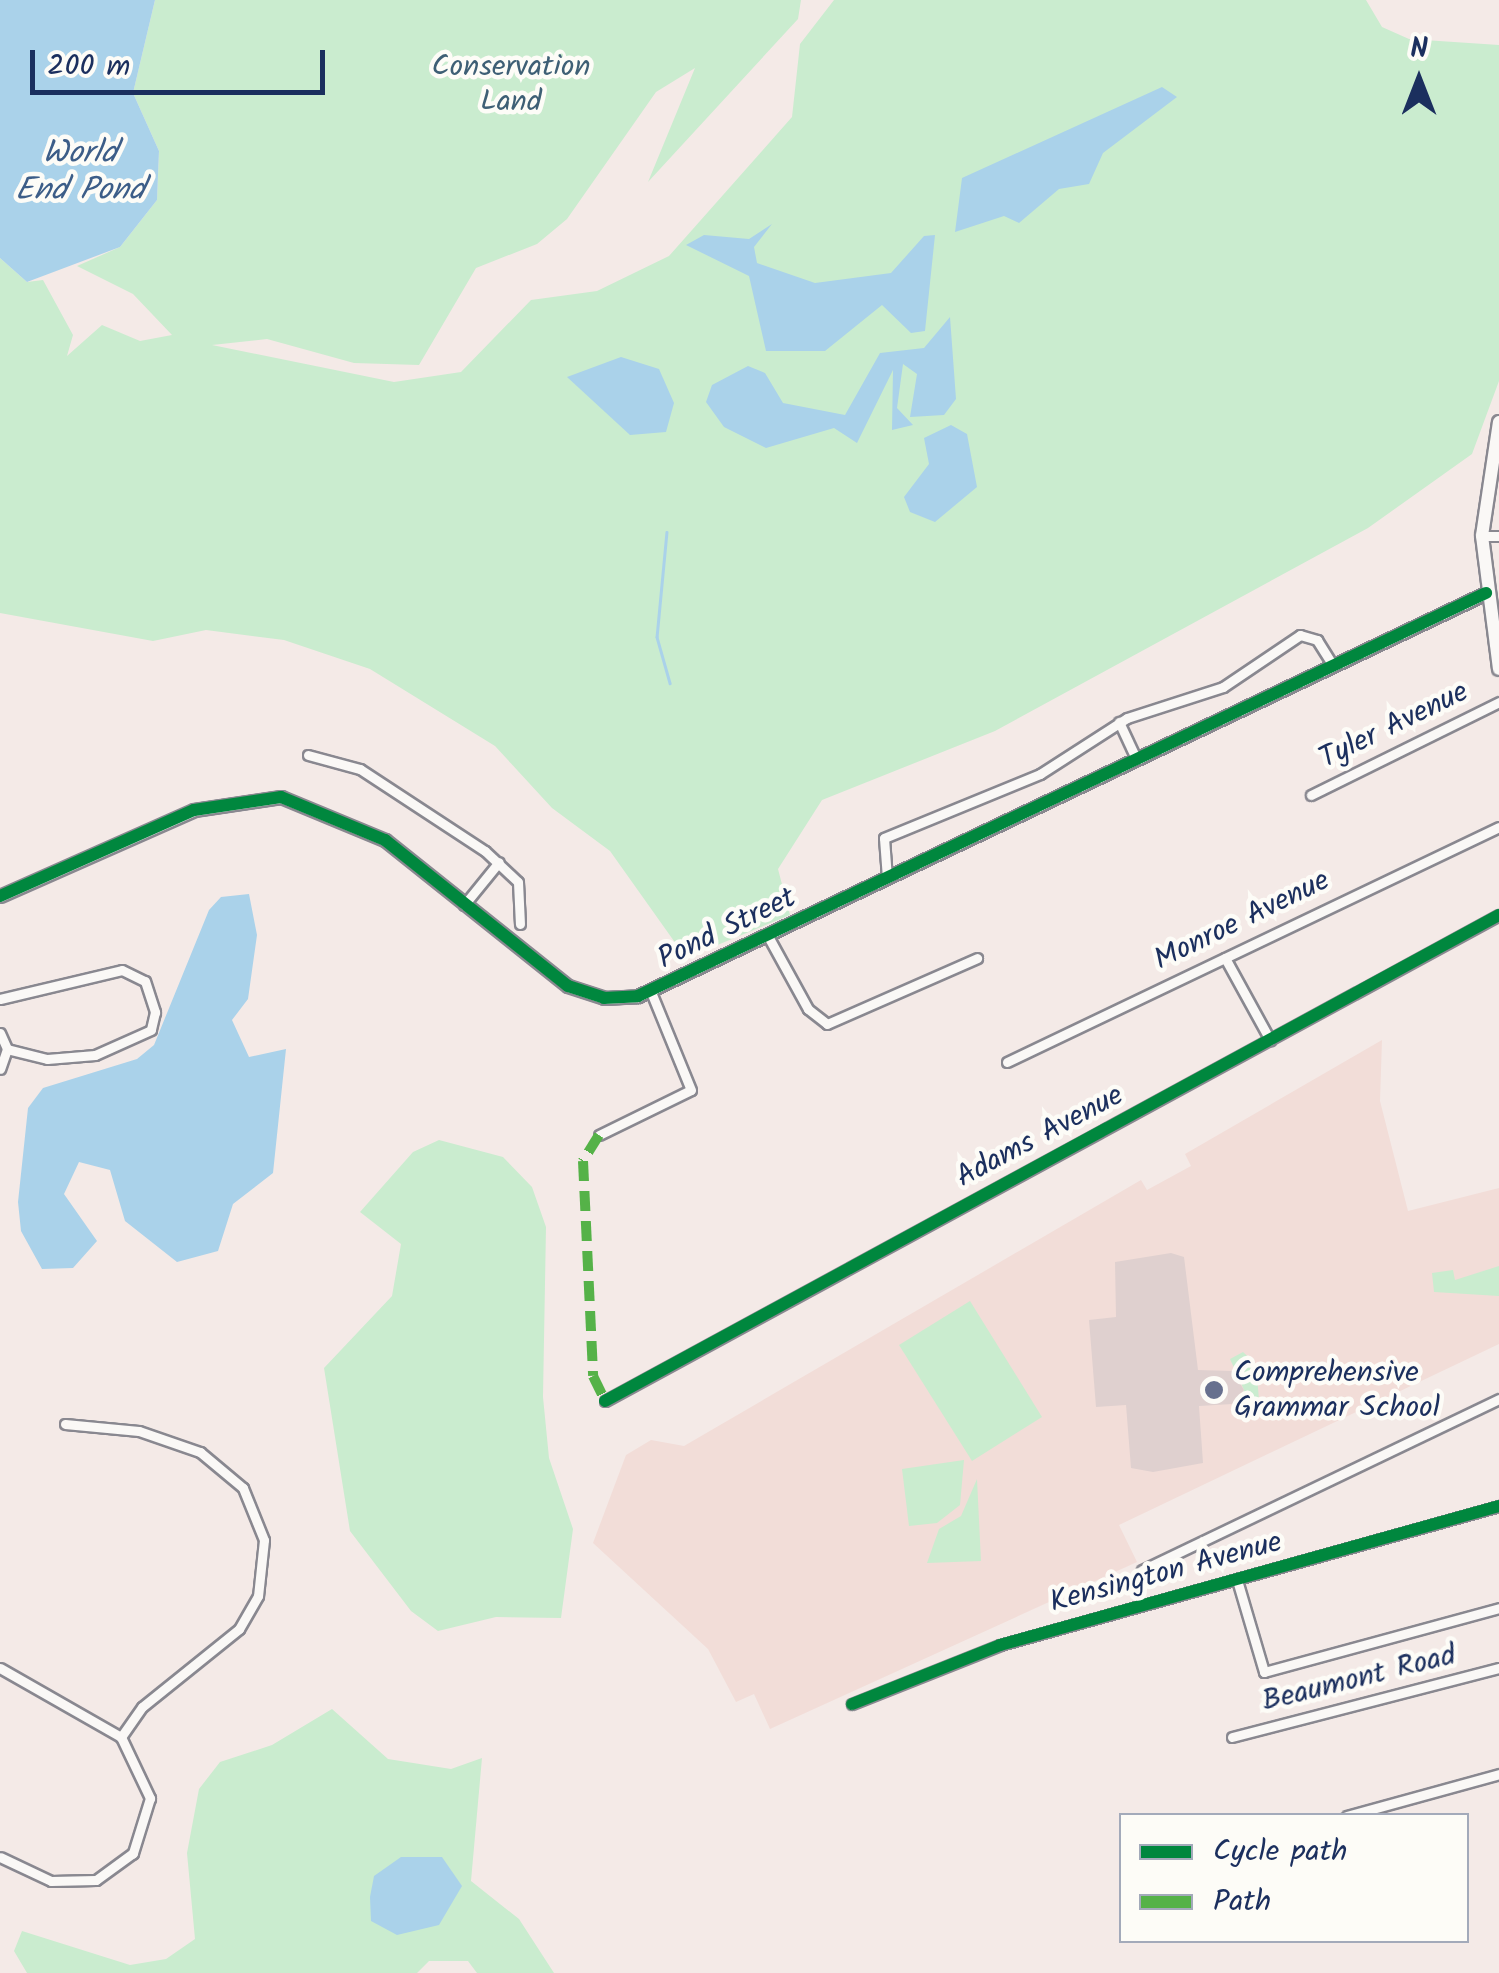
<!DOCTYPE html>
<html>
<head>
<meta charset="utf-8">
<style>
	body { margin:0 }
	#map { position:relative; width:1499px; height:1973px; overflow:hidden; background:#f4eae7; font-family:Kalam,sans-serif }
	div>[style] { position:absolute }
	.built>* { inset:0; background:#f2ddd8 }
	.green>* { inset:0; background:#caeccf }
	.water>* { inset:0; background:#aad2ea }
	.stream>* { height:2.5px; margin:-1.25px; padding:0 1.25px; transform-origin:1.25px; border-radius:1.25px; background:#aad2ea }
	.building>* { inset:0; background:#dfd0cf }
	.roads { filter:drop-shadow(2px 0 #898890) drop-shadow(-2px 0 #898890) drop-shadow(0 2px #898890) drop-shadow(0 -2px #898890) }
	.minor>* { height:9px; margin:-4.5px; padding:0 4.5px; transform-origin:4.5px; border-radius:4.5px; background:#faf8f6 }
	.tertiary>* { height:11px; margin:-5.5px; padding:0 5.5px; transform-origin:5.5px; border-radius:5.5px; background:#faf8f6 }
	.secondary>* { height:12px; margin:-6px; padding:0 6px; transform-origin:6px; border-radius:6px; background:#faf8f6 }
	.quiet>* { height:10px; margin-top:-5px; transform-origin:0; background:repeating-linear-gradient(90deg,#55b248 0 20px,transparent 0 30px) }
	.cycleway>* { height:12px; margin:-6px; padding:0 6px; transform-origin:6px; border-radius:6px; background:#00873e }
	.dots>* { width:28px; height:28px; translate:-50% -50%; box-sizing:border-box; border:5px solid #fdfcf7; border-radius:50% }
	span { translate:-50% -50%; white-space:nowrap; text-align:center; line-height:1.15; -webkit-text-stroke:9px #fdfcf7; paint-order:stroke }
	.park-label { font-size:30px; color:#3e5f75 }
	.street-label { font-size:30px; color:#1b2f5e }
	.poi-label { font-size:30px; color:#1b2f5e }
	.left { translate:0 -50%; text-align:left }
	.water-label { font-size:32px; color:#3c5d88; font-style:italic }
	.legend { position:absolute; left:1119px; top:1813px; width:350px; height:130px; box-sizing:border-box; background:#fdfcf7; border:2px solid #a3aaba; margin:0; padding:12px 18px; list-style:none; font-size:30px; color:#1b2f5e }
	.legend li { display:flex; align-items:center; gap:20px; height:50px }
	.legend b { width:50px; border:2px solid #a3aaba }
	.north { position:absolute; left:1369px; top:30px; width:100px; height:100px; -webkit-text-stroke:8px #fdfcf7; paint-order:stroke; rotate:0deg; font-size:28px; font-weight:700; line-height:40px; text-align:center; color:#1b2f5e }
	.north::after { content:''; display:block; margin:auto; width:35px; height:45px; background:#1b2f5e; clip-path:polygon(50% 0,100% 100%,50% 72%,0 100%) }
	.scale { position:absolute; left:30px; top:50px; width:295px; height:45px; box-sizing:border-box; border:5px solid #1b2f5e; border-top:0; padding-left:12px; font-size:30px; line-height:35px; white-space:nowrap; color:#1b2f5e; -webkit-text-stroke:8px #fdfcf7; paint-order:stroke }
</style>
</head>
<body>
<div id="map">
	<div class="built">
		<div style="clip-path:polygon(1382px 1040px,1380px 1101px,1408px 1211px,1499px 1188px,1499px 1344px,1119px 1525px,1137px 1562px,770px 1729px,754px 1694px,736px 1702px,708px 1649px,593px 1543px,626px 1455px,651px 1440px,684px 1446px,1141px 1180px,1147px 1190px,1191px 1166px,1185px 1154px)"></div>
	</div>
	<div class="green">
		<div style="clip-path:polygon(155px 0,801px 0,798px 19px,648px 182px,695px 68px,656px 92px,567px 219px,537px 244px,476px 268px,419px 365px,354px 363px,267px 339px,212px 345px,394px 382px,461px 372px,531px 300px,597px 291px,669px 256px,792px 117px,800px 44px,834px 0,1366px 0,1382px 27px,1409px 39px,1499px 45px,1499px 381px,1472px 454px,1368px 528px,995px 731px,822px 800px,778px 869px,790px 915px,686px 958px,610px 851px,552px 808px,495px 746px,370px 669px,284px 640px,206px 630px,153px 641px,0 613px,0 258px,27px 282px,43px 280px,73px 335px,67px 356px,102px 325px,140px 341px,172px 335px,133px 294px,77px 266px,120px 247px,157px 200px,159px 151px,133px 93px)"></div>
		<div style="clip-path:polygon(439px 1140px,503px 1157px,532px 1187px,546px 1227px,543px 1397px,549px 1458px,573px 1529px,561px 1618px,496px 1617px,438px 1631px,411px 1611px,350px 1531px,324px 1368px,392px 1296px,401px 1244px,360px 1212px,413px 1152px)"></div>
		<div style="clip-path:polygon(1499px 1266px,1499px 1296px,1434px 1292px,1432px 1273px,1453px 1270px,1455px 1280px)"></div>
		<div style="clip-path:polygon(970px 1301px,1042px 1417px,972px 1461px,899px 1345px)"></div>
		<div style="clip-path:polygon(1243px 1352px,1256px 1364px,1259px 1400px,1234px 1411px,1244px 1390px,1230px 1359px)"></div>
		<div style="clip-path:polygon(964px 1460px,960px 1505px,937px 1523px,909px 1526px,902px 1469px)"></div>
		<div style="clip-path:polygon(977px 1479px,981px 1561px,927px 1563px,939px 1529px,961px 1516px)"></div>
		<div style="clip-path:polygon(332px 1709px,388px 1759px,451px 1769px,482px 1758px,471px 1881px,519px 1919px,554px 1973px,477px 1973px,468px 1961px,429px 1961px,417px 1973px,27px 1973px,14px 1951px,22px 1931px,130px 1965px,166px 1959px,195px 1939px,187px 1853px,199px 1789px,220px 1762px,272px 1745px)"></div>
	</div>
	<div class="water">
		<div style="clip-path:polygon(0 0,155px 0,133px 93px,159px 151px,157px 200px,120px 247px,27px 282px,0 258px)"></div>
		<div style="clip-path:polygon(1162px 87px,1177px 97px,1103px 153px,1089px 184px,1059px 189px,1019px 223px,1004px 216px,955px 232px,962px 178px)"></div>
		<div style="clip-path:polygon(772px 224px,754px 247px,757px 263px,815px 283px,891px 273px,924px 236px,935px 235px,925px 331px,911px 333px,882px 305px,825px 351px,766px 351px,749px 276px,686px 245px,704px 235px,749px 239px)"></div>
		<div style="clip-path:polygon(950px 317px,956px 399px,944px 415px,910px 417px,917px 374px,903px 364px,897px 408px,913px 425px,892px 430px,893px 370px,857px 443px,834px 428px,766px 448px,724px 427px,706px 402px,712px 385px,748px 366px,765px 373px,783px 403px,845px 415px,880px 353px,924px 348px)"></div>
		<div style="clip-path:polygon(621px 357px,659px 369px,674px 403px,666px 432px,630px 435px,567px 377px)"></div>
		<div style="clip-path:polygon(951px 425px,967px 434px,977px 487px,935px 522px,910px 512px,904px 497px,929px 464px,924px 438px)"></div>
		<div style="clip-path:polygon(249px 894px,257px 935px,248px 999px,232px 1020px,249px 1057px,286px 1049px,273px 1173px,233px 1204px,218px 1251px,177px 1262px,125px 1221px,110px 1170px,79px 1162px,64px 1194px,97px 1241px,73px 1268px,42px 1269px,21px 1231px,18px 1202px,28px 1108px,43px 1088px,137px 1059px,154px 1045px,209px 910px,221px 897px)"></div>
		<div style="clip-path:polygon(401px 1857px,442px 1857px,462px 1886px,439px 1925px,397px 1935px,371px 1921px,370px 1897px,374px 1876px)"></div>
	</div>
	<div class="stream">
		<div style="left:667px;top:532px;width:105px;rotate:95.4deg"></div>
		<div style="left:657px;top:637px;width:48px;rotate:74.2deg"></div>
	</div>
	<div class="building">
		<div style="clip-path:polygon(1171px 1253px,1184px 1257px,1198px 1370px,1232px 1371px,1244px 1390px,1232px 1404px,1199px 1406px,1203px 1463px,1153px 1472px,1131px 1468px,1126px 1405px,1096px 1407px,1089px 1320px,1116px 1317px,1115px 1262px)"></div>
	</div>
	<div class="roads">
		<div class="minor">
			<div style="left:1482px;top:536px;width:17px"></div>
			<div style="left:1119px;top:722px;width:38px;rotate:65deg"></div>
			<div style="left:308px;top:755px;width:54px;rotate:15.1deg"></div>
			<div style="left:360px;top:769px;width:149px;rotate:33.3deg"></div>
			<div style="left:485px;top:851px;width:45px;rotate:43.2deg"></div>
			<div style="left:518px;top:882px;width:42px;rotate:87.3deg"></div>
			<div style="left:1311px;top:795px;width:210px;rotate:-26.3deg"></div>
			<div style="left:887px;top:878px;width:40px;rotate:-94.3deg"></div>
			<div style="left:884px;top:838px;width:169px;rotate:-22.3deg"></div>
			<div style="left:1040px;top:774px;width:103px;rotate:-32.8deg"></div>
			<div style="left:1127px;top:718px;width:101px;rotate:-17.9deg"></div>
			<div style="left:1223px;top:687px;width:93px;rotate:-34deg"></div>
			<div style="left:1300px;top:635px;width:18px;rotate:16deg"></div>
			<div style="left:1317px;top:640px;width:25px;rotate:58deg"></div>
			<div style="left:464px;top:905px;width:55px;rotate:-50.9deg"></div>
			<div style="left:769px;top:938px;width:81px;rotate:61.2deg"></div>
			<div style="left:808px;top:1009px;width:24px;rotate:38deg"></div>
			<div style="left:827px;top:1024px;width:164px;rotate:-23.7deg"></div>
			<div style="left:1225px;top:958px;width:94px;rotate:61.2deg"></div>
			<div style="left:0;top:999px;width:125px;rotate:-13.4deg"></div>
			<div style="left:122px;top:970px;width:25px;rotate:26deg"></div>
			<div style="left:145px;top:981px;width:33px;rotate:72deg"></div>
			<div style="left:155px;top:1012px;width:18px;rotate:103deg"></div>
			<div style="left:151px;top:1030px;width:61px;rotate:155.9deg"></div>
			<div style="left:95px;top:1055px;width:48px;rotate:175.2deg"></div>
			<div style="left:47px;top:1059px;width:41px;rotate:-166deg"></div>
			<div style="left:0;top:1033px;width:17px;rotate:66deg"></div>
			<div style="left:7px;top:1049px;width:21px;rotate:109deg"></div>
			<div style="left:1007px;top:1062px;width:545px;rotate:-25.53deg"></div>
			<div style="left:599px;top:1135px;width:102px;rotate:-26.1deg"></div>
			<div style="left:691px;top:1090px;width:106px;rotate:-112.2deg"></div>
			<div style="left:605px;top:1401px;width:1018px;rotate:-28.53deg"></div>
			<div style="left:65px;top:1424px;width:74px;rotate:5.4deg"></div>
			<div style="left:139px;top:1431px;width:65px;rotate:19deg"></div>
			<div style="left:200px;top:1452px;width:56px;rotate:39.9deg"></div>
			<div style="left:243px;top:1488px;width:56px;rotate:68deg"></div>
			<div style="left:264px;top:1540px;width:56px;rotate:96.1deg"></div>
			<div style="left:258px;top:1596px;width:38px;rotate:120deg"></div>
			<div style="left:239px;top:1629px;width:124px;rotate:141.2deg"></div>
			<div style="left:142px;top:1707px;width:37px;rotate:125deg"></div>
			<div style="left:1142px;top:1570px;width:396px;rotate:-25.6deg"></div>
			<div style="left:1237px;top:1580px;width:96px;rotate:73.6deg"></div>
			<div style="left:1264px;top:1672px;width:244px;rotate:-15.2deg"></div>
			<div style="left:0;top:1668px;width:139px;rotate:29.7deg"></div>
			<div style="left:121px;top:1737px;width:68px;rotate:64.6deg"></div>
			<div style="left:150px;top:1798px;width:58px;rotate:107.2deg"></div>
			<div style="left:133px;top:1853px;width:46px;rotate:143.9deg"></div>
			<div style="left:96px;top:1880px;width:45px;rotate:178.7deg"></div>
			<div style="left:51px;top:1881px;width:56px;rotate:-154.8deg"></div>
			<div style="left:852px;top:1704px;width:159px;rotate:-21.7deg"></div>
			<div style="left:1000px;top:1645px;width:518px;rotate:-15.57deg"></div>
			<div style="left:1232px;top:1737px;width:276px;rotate:-14.5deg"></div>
			<div style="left:1347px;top:1816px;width:158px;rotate:-15.4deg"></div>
		</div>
		<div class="tertiary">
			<div style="left:0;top:896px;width:212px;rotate:-23.9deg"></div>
			<div style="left:194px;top:810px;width:88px;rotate:-8.5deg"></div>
			<div style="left:281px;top:797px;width:113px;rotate:22.5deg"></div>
			<div style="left:385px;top:840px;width:234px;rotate:38.6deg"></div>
			<div style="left:568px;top:986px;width:38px;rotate:18deg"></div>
			<div style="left:604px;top:998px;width:34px;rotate:-3deg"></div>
			<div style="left:638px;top:996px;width:939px;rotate:-25.42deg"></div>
		</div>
		<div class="secondary">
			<div style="left:1499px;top:422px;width:115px;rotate:98.5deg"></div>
			<div style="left:1482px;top:536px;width:134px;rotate:82.7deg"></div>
		</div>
	</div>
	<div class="quiet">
		<div style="left:599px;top:1135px;width:31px;rotate:122deg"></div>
		<div style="left:583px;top:1161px;width:215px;rotate:87.3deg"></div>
		<div style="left:593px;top:1376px;width:28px;rotate:64deg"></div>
	</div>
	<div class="cycleway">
		<div style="left:0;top:896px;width:212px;rotate:-23.9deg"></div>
		<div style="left:194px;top:810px;width:88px;rotate:-8.5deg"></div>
		<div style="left:281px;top:797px;width:113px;rotate:22.5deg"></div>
		<div style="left:385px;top:840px;width:234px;rotate:38.6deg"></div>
		<div style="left:568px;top:986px;width:38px;rotate:18deg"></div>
		<div style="left:604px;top:998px;width:34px;rotate:-3deg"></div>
		<div style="left:638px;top:996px;width:939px;rotate:-25.42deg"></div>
		<div style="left:605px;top:1401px;width:1018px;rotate:-28.53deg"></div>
		<div style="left:852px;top:1704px;width:159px;rotate:-21.7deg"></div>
		<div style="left:1000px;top:1645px;width:518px;rotate:-15.57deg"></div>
	</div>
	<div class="dots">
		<div style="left:1214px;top:1390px;background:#67708e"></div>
	</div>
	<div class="park-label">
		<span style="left:511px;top:84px">Conservation<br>Land</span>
	</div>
	<div class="street-label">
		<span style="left:1394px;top:726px;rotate:-26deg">Tyler Avenue</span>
		<span style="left:1242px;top:921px;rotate:-26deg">Monroe Avenue</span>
		<span style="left:727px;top:929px;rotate:-26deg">Pond Street</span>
		<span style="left:1040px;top:1137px;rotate:-28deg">Adams Avenue</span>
		<span style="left:1166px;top:1573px;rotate:-15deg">Kensington Avenue</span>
		<span style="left:1359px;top:1679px;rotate:-14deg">Beaumont Road</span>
	</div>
	<div class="poi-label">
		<span class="left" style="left:1234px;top:1390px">Comprehensive<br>Grammar School</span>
	</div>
	<div class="water-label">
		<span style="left:80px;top:173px">World<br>End Pond</span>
	</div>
	<ul class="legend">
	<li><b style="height:12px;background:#00873e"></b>Cycle path</li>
	<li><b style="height:12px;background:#55b248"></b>Path</li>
	</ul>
	<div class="north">N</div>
	<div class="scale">200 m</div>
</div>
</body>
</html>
